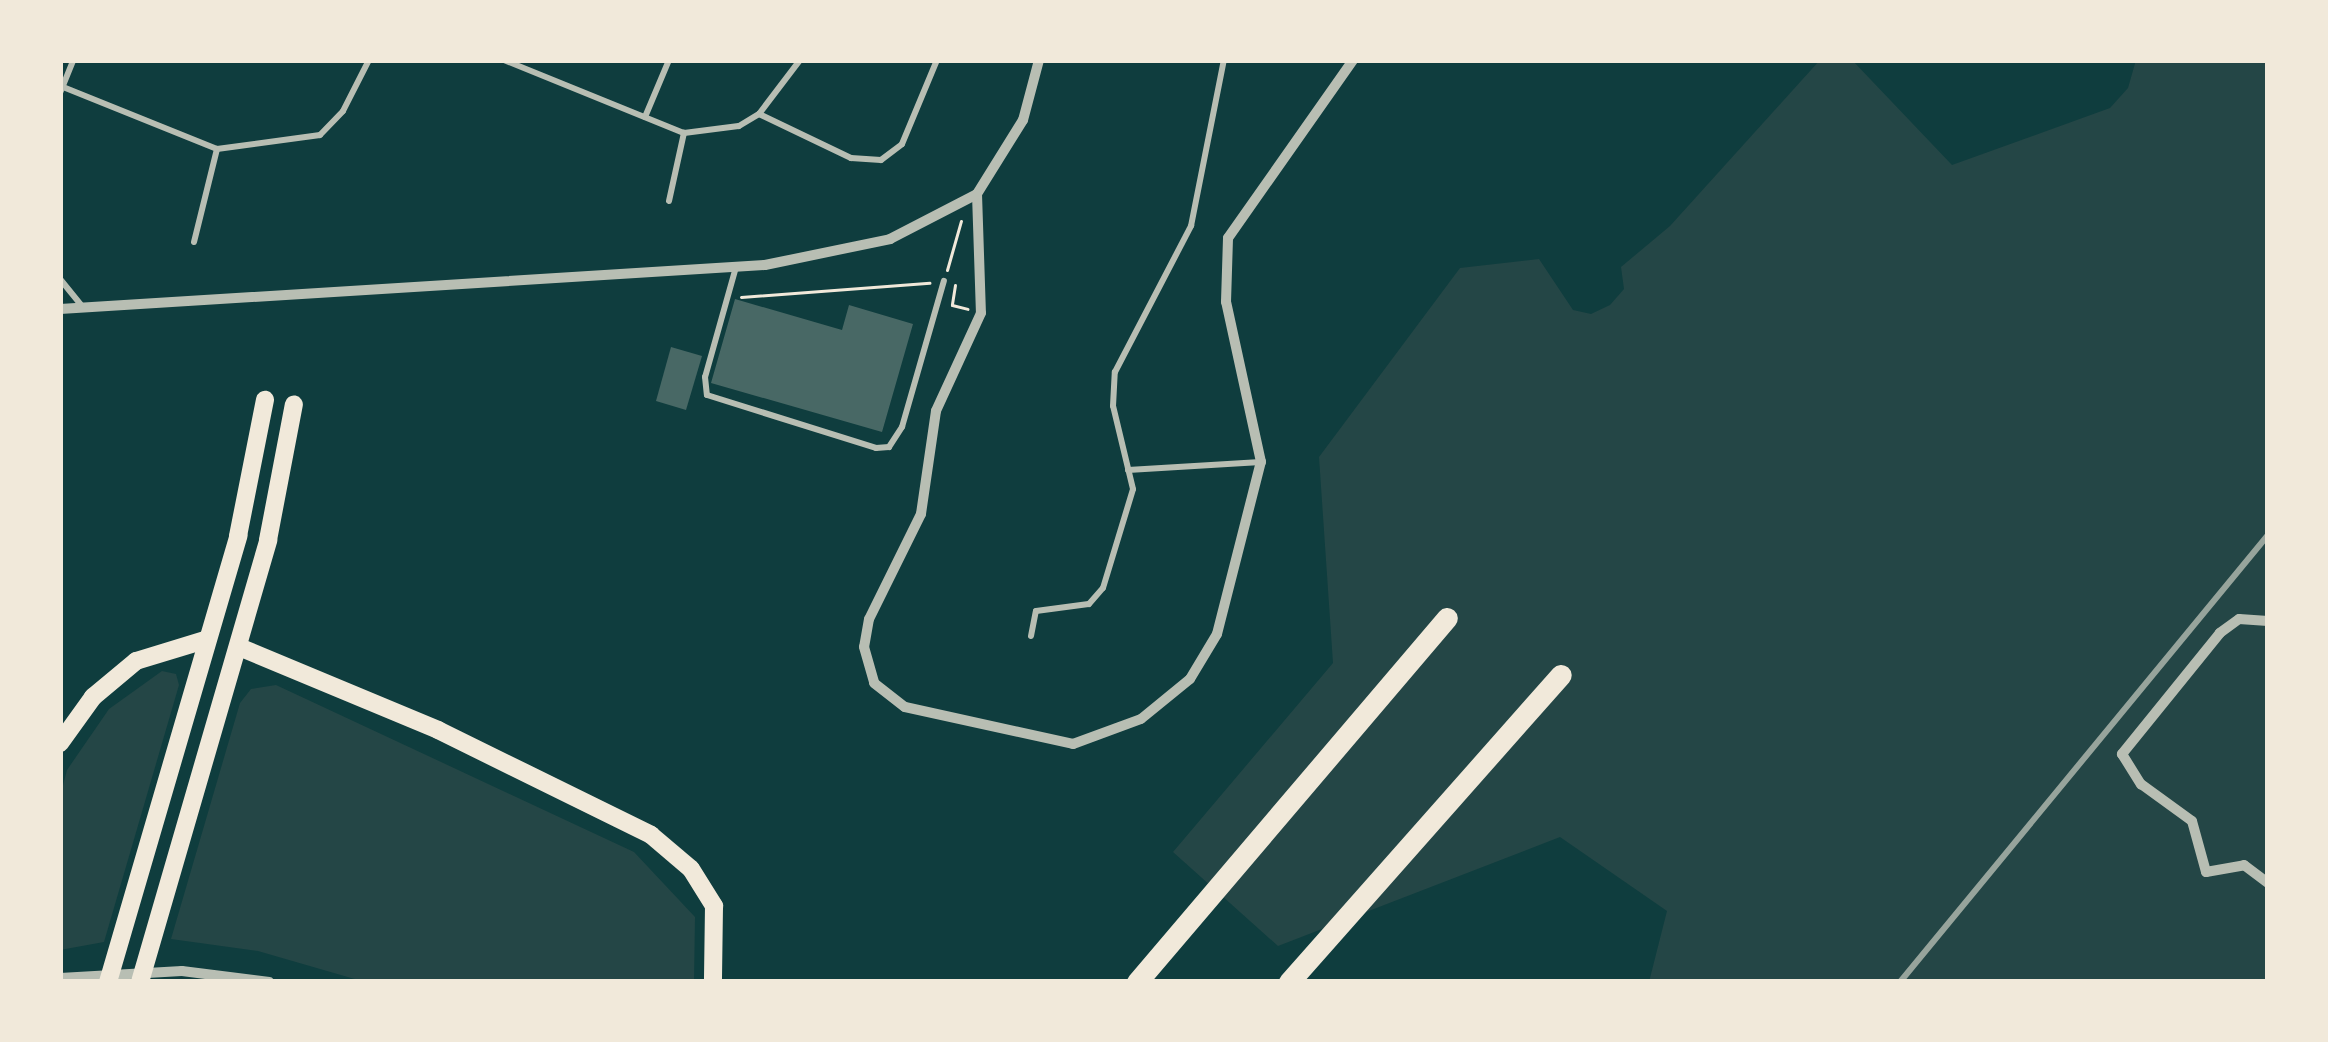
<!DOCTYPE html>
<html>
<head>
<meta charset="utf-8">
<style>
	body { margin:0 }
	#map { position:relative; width:2328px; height:1042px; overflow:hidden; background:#0f3d3e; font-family:"Titillium Web",sans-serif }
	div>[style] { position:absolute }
	.green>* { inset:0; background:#244646 }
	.building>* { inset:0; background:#486865 }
	.path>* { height:3px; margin:-1.5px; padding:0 1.5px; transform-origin:1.5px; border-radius:1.5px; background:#f1e9da }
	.service>* { height:6px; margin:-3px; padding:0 3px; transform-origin:3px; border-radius:3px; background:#b8beb3 }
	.minor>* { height:10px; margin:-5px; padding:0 5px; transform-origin:5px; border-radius:5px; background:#b8beb3 }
	.primary>* { height:18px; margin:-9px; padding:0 9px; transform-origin:9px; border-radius:9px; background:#f1e9da }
	.motorway>* { height:21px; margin:-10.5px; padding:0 10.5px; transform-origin:10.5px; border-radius:10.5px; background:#f1e9da }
	.rail>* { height:6px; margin:-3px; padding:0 3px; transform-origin:3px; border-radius:3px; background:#97a49c }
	span { translate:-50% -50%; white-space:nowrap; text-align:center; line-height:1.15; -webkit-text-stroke:12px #f1e9da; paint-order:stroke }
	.frame { position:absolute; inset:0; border:63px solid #f1e9da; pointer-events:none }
</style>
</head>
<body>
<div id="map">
	<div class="green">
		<div style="clip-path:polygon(1820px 60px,1852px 60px,1952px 165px,2110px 108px,2128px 88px,2136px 60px,2268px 60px,2268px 982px,1649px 982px,1667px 911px,1560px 837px,1278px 946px,1173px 852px,1333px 663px,1319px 457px,1460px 268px,1539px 259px,1573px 310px,1591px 314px,1610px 305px,1624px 289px,1621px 267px,1670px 226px)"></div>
		<div style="clip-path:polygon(162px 671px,176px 674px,179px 685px,104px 942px,60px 950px,60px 797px,67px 770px,109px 709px)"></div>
		<div style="clip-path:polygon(276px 685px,634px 852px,695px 917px,694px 982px,365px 982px,258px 951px,171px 939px,240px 703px,251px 689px)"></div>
	</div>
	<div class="building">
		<div style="clip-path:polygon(735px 299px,842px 330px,849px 305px,913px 324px,882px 432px,711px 383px)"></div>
		<div style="clip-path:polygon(671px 347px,702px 356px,686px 410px,656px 401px)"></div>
	</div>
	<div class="path">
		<div style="left:947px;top:270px;width:51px;rotate:-74.1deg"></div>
		<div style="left:955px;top:285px;width:20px;rotate:99deg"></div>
		<div style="left:952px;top:305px;width:16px;rotate:14deg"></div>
		<div style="left:741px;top:297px;width:189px;rotate:-4.3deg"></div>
	</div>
	<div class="service">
		<div style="left:504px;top:60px;width:194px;rotate:22.1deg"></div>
		<div style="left:684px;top:133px;width:55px;rotate:-7.3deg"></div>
		<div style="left:739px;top:126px;width:23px;rotate:-31deg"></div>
		<div style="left:759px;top:114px;width:68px;rotate:-52.8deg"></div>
		<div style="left:63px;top:87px;width:166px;rotate:21.9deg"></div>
		<div style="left:217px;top:149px;width:104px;rotate:-7.7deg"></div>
		<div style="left:320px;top:135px;width:33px;rotate:-46deg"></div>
		<div style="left:343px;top:111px;width:57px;rotate:-63deg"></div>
		<div style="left:60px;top:93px;width:35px;rotate:-68deg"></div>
		<div style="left:759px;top:114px;width:102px;rotate:25.6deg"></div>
		<div style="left:851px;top:158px;width:30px;rotate:4deg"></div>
		<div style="left:881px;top:160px;width:26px;rotate:-37deg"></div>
		<div style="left:902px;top:144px;width:91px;rotate:-67.4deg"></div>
		<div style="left:645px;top:117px;width:62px;rotate:-67.2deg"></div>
		<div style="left:669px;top:201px;width:70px;rotate:-77.6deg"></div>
		<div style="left:194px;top:242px;width:96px;rotate:-76.1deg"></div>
		<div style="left:736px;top:267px;width:114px;rotate:105.7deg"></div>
		<div style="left:705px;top:377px;width:18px;rotate:84deg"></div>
		<div style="left:707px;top:395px;width:177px;rotate:17.4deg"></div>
		<div style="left:876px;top:448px;width:13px;rotate:-4deg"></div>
		<div style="left:889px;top:447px;width:24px;rotate:-57deg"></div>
		<div style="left:902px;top:427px;width:152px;rotate:-74deg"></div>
		<div style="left:60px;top:279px;width:36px;rotate:51deg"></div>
		<div style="left:1128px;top:470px;width:133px;rotate:-3.4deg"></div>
		<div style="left:1031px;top:636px;width:25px;rotate:-79deg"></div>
		<div style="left:1036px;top:611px;width:53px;rotate:-7.5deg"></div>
		<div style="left:1089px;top:604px;width:21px;rotate:-49deg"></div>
		<div style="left:1103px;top:588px;width:103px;rotate:-73.1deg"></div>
		<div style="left:1133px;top:489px;width:85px;rotate:-103.5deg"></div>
		<div style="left:1113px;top:406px;width:34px;rotate:-87deg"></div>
		<div style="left:1115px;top:372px;width:165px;rotate:-62.5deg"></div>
		<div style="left:1191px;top:226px;width:169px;rotate:-78.8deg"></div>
	</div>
	<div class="minor">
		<div style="left:1039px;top:60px;width:62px;rotate:104.9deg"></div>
		<div style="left:1023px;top:120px;width:87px;rotate:121.9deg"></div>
		<div style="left:977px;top:194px;width:119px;rotate:88.1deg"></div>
		<div style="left:981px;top:313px;width:108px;rotate:114.7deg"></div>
		<div style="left:936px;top:411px;width:104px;rotate:98.3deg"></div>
		<div style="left:921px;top:514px;width:117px;rotate:116.3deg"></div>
		<div style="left:869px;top:619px;width:28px;rotate:100deg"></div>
		<div style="left:864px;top:647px;width:37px;rotate:74deg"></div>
		<div style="left:874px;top:683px;width:39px;rotate:38deg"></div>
		<div style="left:905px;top:707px;width:172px;rotate:12.4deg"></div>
		<div style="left:1073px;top:744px;width:72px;rotate:-20.2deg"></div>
		<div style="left:1141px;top:719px;width:63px;rotate:-39.2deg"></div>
		<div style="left:1190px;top:679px;width:52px;rotate:-59deg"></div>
		<div style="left:1217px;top:634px;width:178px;rotate:-75.7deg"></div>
		<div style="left:1261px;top:462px;width:164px;rotate:-102.3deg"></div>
		<div style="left:1226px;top:302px;width:64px;rotate:-88.2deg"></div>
		<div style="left:1228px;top:238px;width:218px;rotate:-54.9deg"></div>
		<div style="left:60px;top:309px;width:706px;rotate:-3.57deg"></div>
		<div style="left:765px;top:265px;width:128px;rotate:-11.7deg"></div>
		<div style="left:890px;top:239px;width:98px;rotate:-27.3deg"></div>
		<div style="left:2268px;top:621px;width:29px;rotate:-176deg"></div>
		<div style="left:2239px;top:619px;width:24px;rotate:144deg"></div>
		<div style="left:2220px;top:633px;width:156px;rotate:129deg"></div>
		<div style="left:2122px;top:754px;width:36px;rotate:58deg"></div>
		<div style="left:2141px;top:784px;width:63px;rotate:36deg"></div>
		<div style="left:2192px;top:821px;width:53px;rotate:74.6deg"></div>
		<div style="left:2206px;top:872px;width:39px;rotate:-10deg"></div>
		<div style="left:2244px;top:865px;width:30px;rotate:37deg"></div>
		<div style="left:60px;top:978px;width:122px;rotate:-3.3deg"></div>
		<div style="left:182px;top:971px;width:88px;rotate:7.2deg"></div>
	</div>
	<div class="primary">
		<div style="left:239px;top:647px;width:216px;rotate:22.6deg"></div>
		<div style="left:438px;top:730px;width:237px;rotate:26.2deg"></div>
		<div style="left:651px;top:835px;width:52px;rotate:40.4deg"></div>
		<div style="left:691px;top:869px;width:44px;rotate:58.1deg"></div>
		<div style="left:714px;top:906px;width:76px;rotate:90.8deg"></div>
		<div style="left:60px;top:743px;width:57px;rotate:-54.3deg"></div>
		<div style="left:93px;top:697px;width:56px;rotate:-39.9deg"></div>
		<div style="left:136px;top:661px;width:75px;rotate:-17deg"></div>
		<div style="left:108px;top:982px;width:465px;rotate:-73.7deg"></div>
		<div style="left:238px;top:536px;width:139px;rotate:-78.8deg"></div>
		<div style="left:140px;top:982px;width:460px;rotate:-73.8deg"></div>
		<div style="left:268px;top:540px;width:138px;rotate:-79.2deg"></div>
	</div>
	<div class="motorway">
		<div style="left:1137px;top:982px;width:478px;rotate:-49.6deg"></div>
		<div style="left:1289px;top:982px;width:410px;rotate:-48.5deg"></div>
	</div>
	<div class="rail">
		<div style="left:1900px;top:982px;width:579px;rotate:-50.54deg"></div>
	</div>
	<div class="frame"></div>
</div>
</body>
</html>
